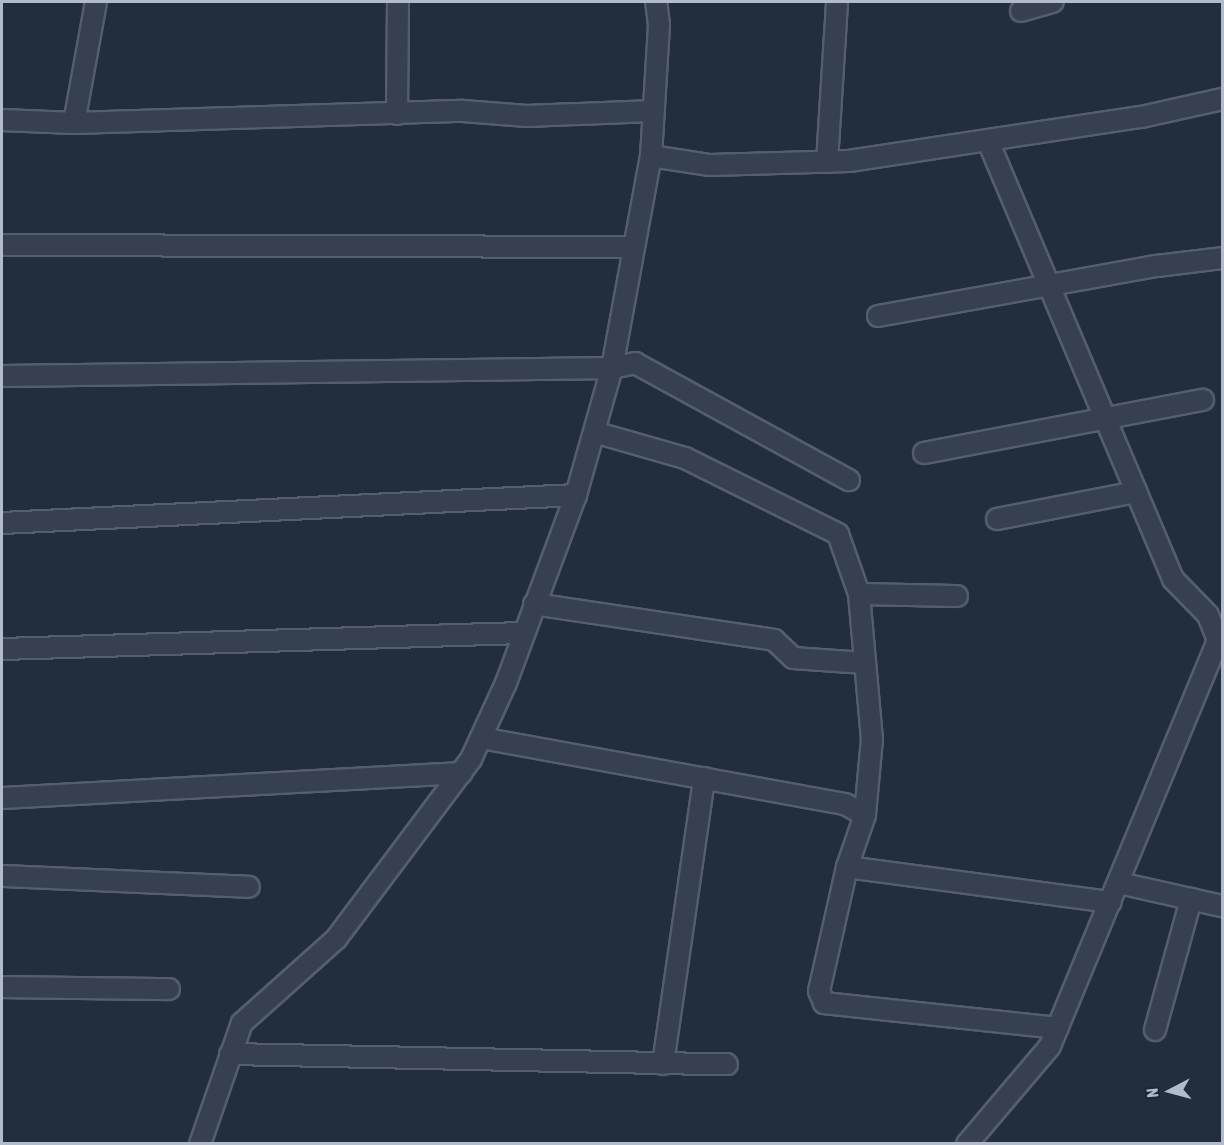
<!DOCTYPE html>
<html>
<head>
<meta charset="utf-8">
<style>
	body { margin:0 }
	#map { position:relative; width:1224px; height:1145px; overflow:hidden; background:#222e3e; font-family:"Asap Condensed",sans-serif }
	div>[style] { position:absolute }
	.roads { filter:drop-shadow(2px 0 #555e6c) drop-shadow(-2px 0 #555e6c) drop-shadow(0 2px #555e6c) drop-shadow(0 -2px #555e6c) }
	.street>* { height:20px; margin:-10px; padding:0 10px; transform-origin:10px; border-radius:10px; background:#36404e }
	span { translate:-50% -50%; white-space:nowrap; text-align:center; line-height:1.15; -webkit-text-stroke:5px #1c2533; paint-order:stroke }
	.frame { position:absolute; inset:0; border:3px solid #b2bbc9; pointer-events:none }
	.north { position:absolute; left:1140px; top:1061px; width:60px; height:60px; -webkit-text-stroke:4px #1c2533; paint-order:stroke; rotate:264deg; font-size:16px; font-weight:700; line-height:24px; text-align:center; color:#b2bbc9 }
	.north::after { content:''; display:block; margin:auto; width:21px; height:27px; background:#b2bbc9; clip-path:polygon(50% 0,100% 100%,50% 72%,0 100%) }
</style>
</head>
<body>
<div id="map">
	<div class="roads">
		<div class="street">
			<div style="left:1021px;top:11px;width:33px;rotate:-16deg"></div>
			<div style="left:397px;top:114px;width:112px;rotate:-89.5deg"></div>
			<div style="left:2px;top:120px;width:72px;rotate:2.4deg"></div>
			<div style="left:74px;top:123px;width:123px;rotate:-79.7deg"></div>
			<div style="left:74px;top:123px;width:389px;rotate:-1.8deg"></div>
			<div style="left:463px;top:111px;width:64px;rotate:4.5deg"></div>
			<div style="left:527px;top:116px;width:126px;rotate:-2.3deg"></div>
			<div style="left:651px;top:156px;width:60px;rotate:8.7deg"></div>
			<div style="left:710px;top:165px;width:139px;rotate:-1.6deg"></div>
			<div style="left:849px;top:161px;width:295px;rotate:-8.6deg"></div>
			<div style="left:1141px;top:117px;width:83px;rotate:-12.5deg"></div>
			<div style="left:827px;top:162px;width:160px;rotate:-86.4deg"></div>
			<div style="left:2px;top:245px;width:631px;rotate:0.18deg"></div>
			<div style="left:878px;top:316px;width:283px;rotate:-10.2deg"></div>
			<div style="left:1157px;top:266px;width:65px;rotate:-7deg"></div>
			<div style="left:2px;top:376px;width:610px;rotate:-0.75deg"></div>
			<div style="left:612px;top:368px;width:24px;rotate:-12deg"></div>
			<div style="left:635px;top:363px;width:244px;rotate:28.7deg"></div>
			<div style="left:594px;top:432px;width:95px;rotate:15.9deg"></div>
			<div style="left:685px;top:458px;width:171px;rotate:26.4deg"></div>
			<div style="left:838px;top:534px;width:64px;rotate:70.7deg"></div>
			<div style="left:859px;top:594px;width:146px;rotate:84.9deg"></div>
			<div style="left:872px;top:739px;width:76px;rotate:95.3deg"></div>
			<div style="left:924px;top:453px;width:284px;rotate:-10.8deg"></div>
			<div style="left:997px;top:519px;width:142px;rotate:-11deg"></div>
			<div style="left:2px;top:523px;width:575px;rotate:-2.79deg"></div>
			<div style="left:859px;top:594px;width:98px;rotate:1.2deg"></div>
			<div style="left:534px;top:604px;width:243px;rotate:8.5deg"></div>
			<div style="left:774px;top:640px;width:26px;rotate:43deg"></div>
			<div style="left:793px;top:658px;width:72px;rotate:4deg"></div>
			<div style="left:2px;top:649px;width:522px;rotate:-1.76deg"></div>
			<div style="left:481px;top:738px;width:370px;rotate:10.3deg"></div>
			<div style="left:845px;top:804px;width:23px;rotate:29deg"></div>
			<div style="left:865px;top:815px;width:55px;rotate:109.1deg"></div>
			<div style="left:847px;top:867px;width:127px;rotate:102.7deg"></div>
			<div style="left:819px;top:991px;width:13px;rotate:67deg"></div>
			<div style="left:824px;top:1003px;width:235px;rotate:6.1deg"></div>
			<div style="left:2px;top:798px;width:460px;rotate:-3.1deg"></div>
			<div style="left:847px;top:867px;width:266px;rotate:7.6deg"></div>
			<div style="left:2px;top:876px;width:247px;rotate:2.5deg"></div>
			<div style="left:1119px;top:883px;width:106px;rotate:12.6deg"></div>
			<div style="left:2px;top:987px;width:167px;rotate:0.7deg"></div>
			<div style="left:1155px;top:1030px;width:136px;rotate:-74.6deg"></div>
			<div style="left:230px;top:1054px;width:497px;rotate:1.2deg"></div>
			<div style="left:663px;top:1064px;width:289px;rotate:-81.8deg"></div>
			<div style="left:200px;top:1144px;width:128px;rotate:-70.9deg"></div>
			<div style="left:242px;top:1023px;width:126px;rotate:-41.8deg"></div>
			<div style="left:336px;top:939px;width:225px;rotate:-53.1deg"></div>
			<div style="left:471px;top:759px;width:84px;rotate:-65.3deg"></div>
			<div style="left:506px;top:683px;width:201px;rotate:-69.6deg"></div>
			<div style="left:576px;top:495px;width:132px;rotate:-74.2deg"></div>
			<div style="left:612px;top:368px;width:216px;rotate:-79.6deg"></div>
			<div style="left:651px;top:156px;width:131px;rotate:-86.5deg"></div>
			<div style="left:659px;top:25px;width:23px;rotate:-97deg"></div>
			<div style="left:967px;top:1144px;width:128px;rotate:-49.7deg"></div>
			<div style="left:1050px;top:1046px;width:439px;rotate:-67.5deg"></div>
			<div style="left:1218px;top:640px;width:27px;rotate:-112deg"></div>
			<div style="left:1208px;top:615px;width:50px;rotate:-134.2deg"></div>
			<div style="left:1173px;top:579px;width:475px;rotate:-112.9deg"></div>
		</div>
	</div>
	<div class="frame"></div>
	<div class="north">N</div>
</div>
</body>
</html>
